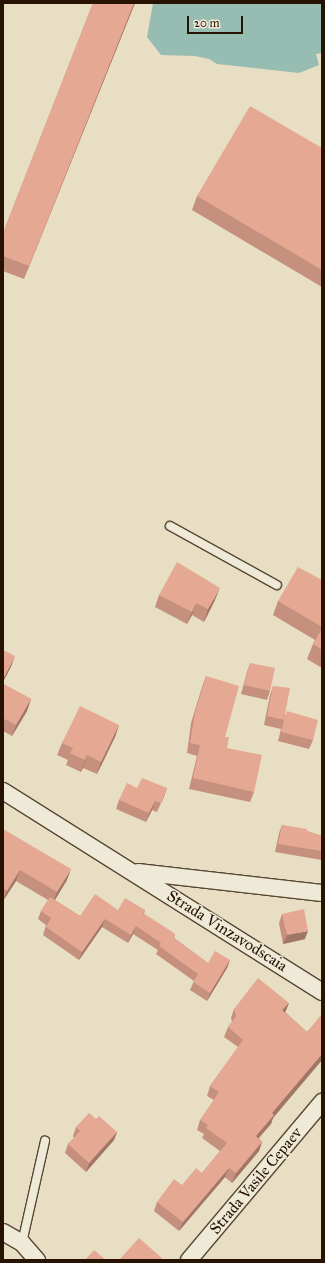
<!DOCTYPE html>
<html>
<head>
<meta charset="utf-8">
<style>
	body { margin:0 }
	#map { position:relative; width:325px; height:1263px; overflow:hidden; background:#e7dec3; font-family:"IM FELL Great Primer",serif }
	div>[style] { position:absolute }
	.water>* { inset:0; background:#97bcb2 }
	.roads { filter:drop-shadow(1px 0 #584632) drop-shadow(-1px 0 #584632) drop-shadow(0 1px #584632) drop-shadow(0 -1px #584632) }
	.lane>* { height:8px; margin:-4px; padding:0 4px; transform-origin:4px; border-radius:4px; background:#efead8 }
	.street>* { height:16px; margin:-8px; padding:0 8px; transform-origin:8px; border-radius:8px; background:#efead8 }
	.wall>* { inset:0; background:#c5907e }
	.shaded-wall>* { inset:0; background:#a07667 }
	.building>* { inset:0; background:#e5a893 }
	span { translate:-50% -50%; white-space:nowrap; text-align:center; line-height:1.15; -webkit-text-stroke:3px #efead8; paint-order:stroke }
	.street-label { font-size:16px; color:#281302 }
	.frame { position:absolute; inset:0; border:4px solid #281302; pointer-events:none }
	.scale { position:absolute; left:187px; top:16px; width:56px; height:18px; box-sizing:border-box; border:2px solid #281302; border-top:0; padding-left:5px; font-size:12px; line-height:14px; white-space:nowrap; color:#281302; -webkit-text-stroke:3px #efead8; paint-order:stroke }
</style>
</head>
<body>
<div id="map">
	<div class="water">
		<div style="clip-path:polygon(153px 3px,322px 3px,322px 53px,316px 54px,319px 65px,299px 73px,217px 64px,209px 59px,195px 56px,161px 55px,147px 37px)"></div>
	</div>
	<div class="roads">
		<div class="lane">
			<div style="left:170px;top:526px;width:122px;rotate:28.9deg"></div>
			<div style="left:22px;top:1243px;width:105px;rotate:-77.3deg"></div>
		</div>
		<div class="street">
			<div style="left:3px;top:791px;width:377px;rotate:32.2deg"></div>
			<div style="left:138px;top:872px;width:185px;rotate:6.5deg"></div>
			<div style="left:3px;top:1232px;width:22px;rotate:30deg"></div>
			<div style="left:22px;top:1243px;width:23px;rotate:49deg"></div>
			<div style="left:189px;top:1260px;width:207px;rotate:-49.9deg"></div>
		</div>
	</div>
	<div class="wall">
		<div style="clip-path:polygon(93px 3px,135px 3px,24px 279px,3px 271px,3px 233px)"></div>
		<div style="clip-path:polygon(322px 148px,322px 287px,192px 210px,197px 196px)"></div>
		<div style="clip-path:polygon(322px 580px,322px 668px,307px 659px,313px 644px,315px 640px,273px 615px,278px 601px)"></div>
		<div style="clip-path:polygon(159px 595px,215px 600px,204px 622px,192px 615px,187px 624px,155px 607px)"></div>
		<div style="clip-path:polygon(250px 663px,270px 691px,267px 700px,241px 694px,247px 672px)"></div>
		<div style="clip-path:polygon(206px 676px,225px 737px,227px 748px,254px 792px,250px 802px,189px 789px,197px 756px,187px 753px,191px 723px,202px 687px)"></div>
		<div style="clip-path:polygon(3px 684px,31px 699px,27px 711px,12px 736px,3px 731px)"></div>
		<div style="clip-path:polygon(273px 686px,285px 715px,313px 740px,309px 749px,278px 741px,281px 729px,264px 725px,270px 695px)"></div>
		<div style="clip-path:polygon(119px 725px,115px 737px,97px 774px,83px 768px,81px 772px,66px 765px,68px 760px,57px 755px,62px 743px)"></div>
		<div style="clip-path:polygon(137px 788px,167px 788px,157px 812px,152px 810px,146px 822px,116px 809px,119px 800px)"></div>
		<div style="clip-path:polygon(282px 825px,307px 831px,322px 836px,322px 860px,275px 852px,279px 833px)"></div>
		<div style="clip-path:polygon(3px 829px,67px 880px,55px 900px,80px 916px,118px 910px,145px 910px,144px 914px,175px 934px,174px 938px,208px 963px,230px 960px,227px 968px,207px 1001px,190px 990px,194px 981px,156px 954px,158px 950px,133px 934px,128px 943px,102px 927px,79px 960px,43px 935px,46px 925px,38px 919px,41px 911px,48px 900px,16px 881px,3px 901px)"></div>
		<div style="clip-path:polygon(282px 914px,305px 939px,283px 944px,279px 923px)"></div>
		<div style="clip-path:polygon(289px 1003px,285px 1012px,307px 1032px,322px 1016px,322px 1060px,273px 1118px,271px 1124px,259px 1138px,262px 1142px,259px 1151px,232px 1183px,225px 1177px,179px 1231px,154px 1211px,157px 1202px,202px 1173px,220px 1151px,202px 1138px,204px 1134px,197px 1130px,200px 1120px,214px 1100px,207px 1096px,210px 1086px,238px 1047px,224px 1037px,228px 1027px,232px 1022px,231px 1018px,234px 1009px)"></div>
		<div style="clip-path:polygon(96px 1119px,117px 1132px,114px 1140px,86px 1172px,65px 1153px,68px 1144px,74px 1138px,73px 1136px,76px 1127px)"></div>
	</div>
	<div class="shaded-wall">
		<div style="clip-path:polygon(134px 3px,135px 3px,24px 279px,29px 266px)"></div>
		<div style="clip-path:polygon(220px 588px,215px 600px,204px 622px,208px 609px)"></div>
		<div style="clip-path:polygon(196px 603px,192px 615px,187px 624px,192px 612px)"></div>
		<div style="clip-path:polygon(15px 656px,11px 667px,3px 682px,3px 679px)"></div>
		<div style="clip-path:polygon(31px 699px,27px 711px,12px 736px,16px 725px)"></div>
		<div style="clip-path:polygon(119px 725px,115px 737px,97px 774px,101px 762px)"></div>
		<div style="clip-path:polygon(87px 755px,83px 768px,81px 772px,85px 760px)"></div>
		<div style="clip-path:polygon(167px 788px,164px 797px,157px 812px,161px 803px)"></div>
		<div style="clip-path:polygon(155px 801px,152px 810px,146px 822px,149px 813px)"></div>
		<div style="clip-path:polygon(71px 869px,67px 880px,53px 903px,57px 892px)"></div>
		<div style="clip-path:polygon(20px 870px,16px 881px,3px 901px,7px 891px)"></div>
		<div style="clip-path:polygon(105px 919px,102px 927px,79px 960px,82px 952px)"></div>
		<div style="clip-path:polygon(136px 926px,133px 934px,128px 943px,131px 935px)"></div>
		<div style="clip-path:polygon(308px 931px,305px 939px,283px 944px,287px 935px)"></div>
		<div style="clip-path:polygon(230px 960px,227px 968px,207px 1001px,210px 993px)"></div>
		<div style="clip-path:polygon(289px 1003px,285px 1013px,282px 1010px)"></div>
		<div style="clip-path:polygon(322px 1054px,322px 1060px,273px 1118px,271px 1124px,252px 1145px,256px 1136px,272px 1113px)"></div>
		<div style="clip-path:polygon(117px 1132px,114px 1140px,86px 1172px,89px 1163px)"></div>
		<div style="clip-path:polygon(262px 1142px,259px 1151px,232px 1183px,236px 1173px)"></div>
		<div style="clip-path:polygon(229px 1168px,225px 1177px,179px 1231px,183px 1222px)"></div>
	</div>
	<div class="building">
		<div style="clip-path:polygon(93px 3px,134px 3px,29px 266px,3px 256px,3px 233px)"></div>
		<div style="clip-path:polygon(250px 106px,322px 148px,322px 270px,197px 196px)"></div>
		<div style="clip-path:polygon(177px 562px,220px 588px,208px 609px,196px 603px,192px 612px,159px 595px)"></div>
		<div style="clip-path:polygon(298px 567px,322px 580px,322px 627px,278px 601px)"></div>
		<div style="clip-path:polygon(322px 629px,322px 650px,313px 644px)"></div>
		<div style="clip-path:polygon(3px 650px,15px 656px,3px 679px)"></div>
		<div style="clip-path:polygon(250px 663px,275px 668px,270px 691px,244px 685px)"></div>
		<div style="clip-path:polygon(206px 676px,239px 686px,225px 737px,229px 737px,227px 748px,262px 755px,254px 792px,193px 778px,200px 745px,190px 743px,195px 713px)"></div>
		<div style="clip-path:polygon(3px 684px,31px 699px,16px 725px,5px 719px,3px 722px)"></div>
		<div style="clip-path:polygon(273px 686px,290px 688px,284px 719px,287px 711px,318px 720px,313px 740px,281px 732px,284px 720px,267px 716px)"></div>
		<div style="clip-path:polygon(80px 706px,119px 725px,101px 762px,87px 755px,85px 760px,70px 753px,73px 748px,62px 743px)"></div>
		<div style="clip-path:polygon(142px 778px,167px 788px,161px 803px,155px 801px,149px 813px,119px 800px,127px 783px,137px 788px)"></div>
		<div style="clip-path:polygon(282px 825px,307px 829px,307px 831px,322px 836px,322px 851px,278px 844px)"></div>
		<div style="clip-path:polygon(3px 829px,71px 869px,57px 892px,20px 870px,7px 891px,3px 888px)"></div>
		<div style="clip-path:polygon(95px 894px,118px 910px,125px 898px,145px 910px,143px 913px,175px 934px,173px 938px,208px 963px,215px 951px,230px 960px,210px 993px,193px 982px,198px 974px,159px 946px,161px 943px,136px 926px,131px 935px,105px 919px,82px 952px,46px 927px,51px 918px,41px 911px,50px 897px,80px 916px)"></div>
		<div style="clip-path:polygon(304px 909px,308px 931px,287px 935px,282px 914px)"></div>
		<div style="clip-path:polygon(258px 978px,289px 1003px,282px 1010px,307px 1032px,321px 1015px,322px 1016px,322px 1054px,272px 1113px,274px 1115px,256px 1136px,262px 1142px,236px 1173px,229px 1168px,183px 1222px,157px 1202px,174px 1179px,182px 1185px,196px 1168px,202px 1173px,227px 1143px,206px 1128px,208px 1125px,200px 1120px,219px 1092px,210px 1086px,243px 1040px,228px 1027px,236px 1016px,234px 1009px)"></div>
		<div style="clip-path:polygon(89px 1113px,96px 1119px,99px 1116px,117px 1132px,89px 1163px,68px 1144px,80px 1131px,76px 1127px)"></div>
		<div style="clip-path:polygon(139px 1238px,162px 1258px,160px 1260px,119px 1260px)"></div>
		<div style="clip-path:polygon(94px 1250px,106px 1260px,85px 1260px)"></div>
	</div>
	<div class="street-label">
		<span style="left:227px;top:931px;rotate:32deg">Strada Vinzavodscaia</span>
		<span style="left:256px;top:1181px;rotate:-50deg">Strada Vasile Cepaev</span>
	</div>
	<div class="frame"></div>
	<div class="scale">20 m</div>
</div>
</body>
</html>
